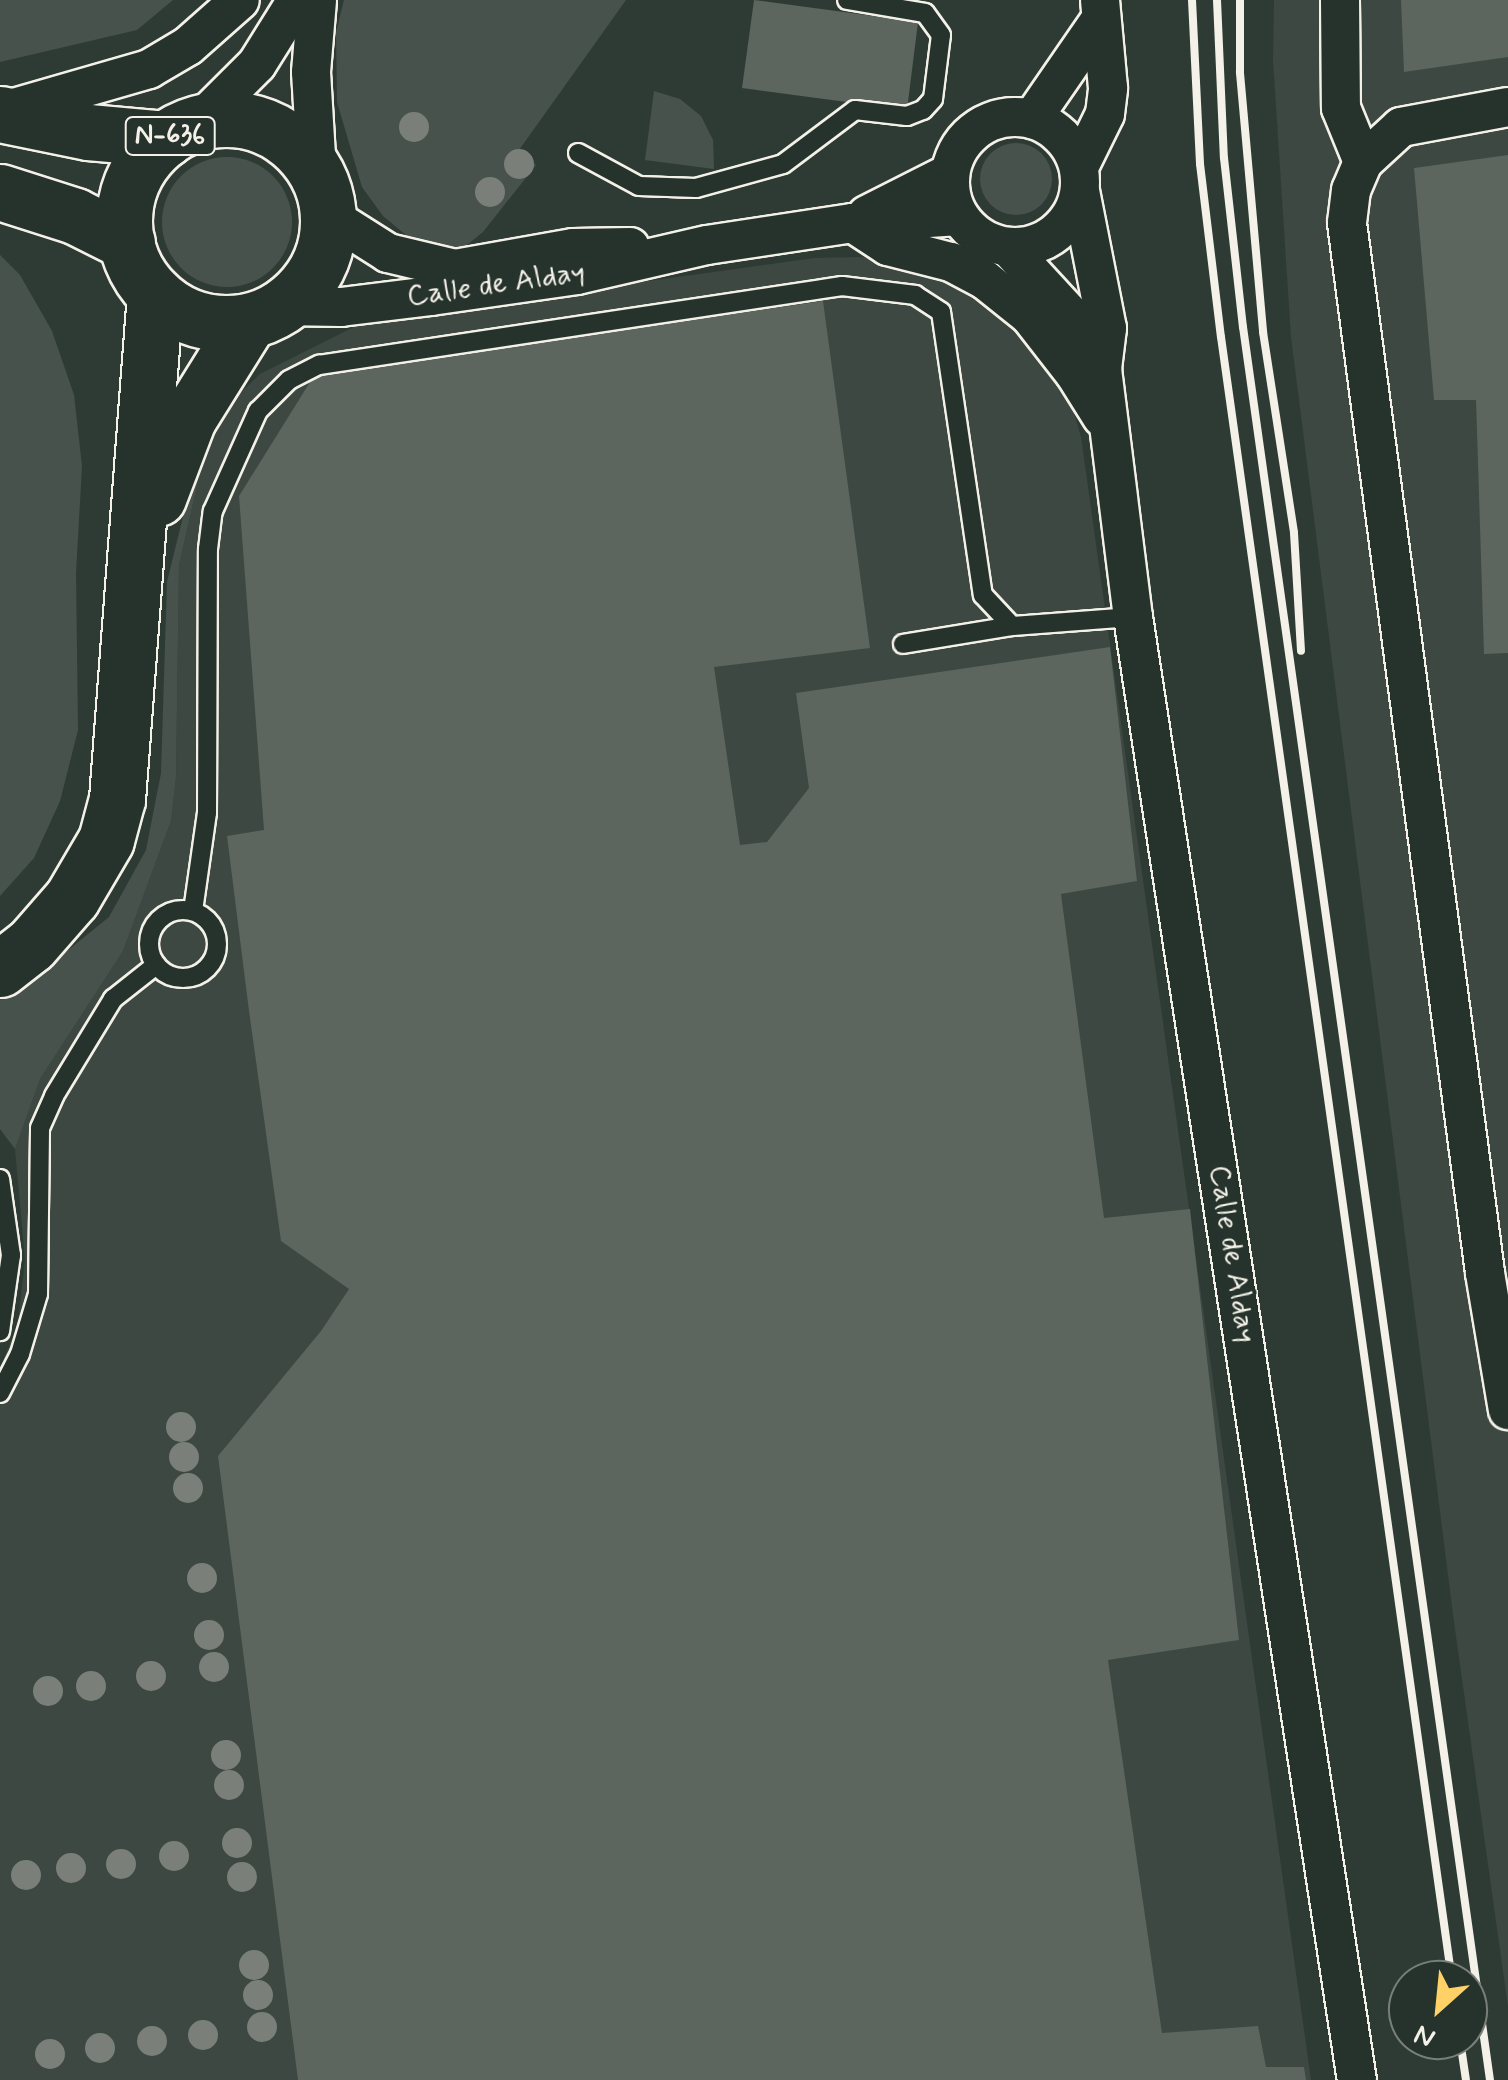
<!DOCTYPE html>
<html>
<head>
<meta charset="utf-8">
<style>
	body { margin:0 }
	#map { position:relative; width:1508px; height:2080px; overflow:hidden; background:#2e3b34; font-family:Mynerve,sans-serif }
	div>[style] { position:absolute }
	.built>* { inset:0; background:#3c4841 }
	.green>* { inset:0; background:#48524c }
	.round { border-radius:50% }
	.building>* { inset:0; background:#5c655e }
	.roads { filter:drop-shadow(2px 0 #f4f1e8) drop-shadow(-2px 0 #f4f1e8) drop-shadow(0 2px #f4f1e8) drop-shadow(0 -2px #f4f1e8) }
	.service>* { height:18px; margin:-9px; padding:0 9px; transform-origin:9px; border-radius:9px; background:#26332d }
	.service>.ring { margin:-9px; padding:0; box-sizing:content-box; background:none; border:18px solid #26332d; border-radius:50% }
	.minor>* { height:38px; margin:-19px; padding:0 19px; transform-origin:19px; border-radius:19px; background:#26332d }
	.minor>.ring { margin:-19px; padding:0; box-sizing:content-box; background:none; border:38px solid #26332d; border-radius:50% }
	.trunk>* { height:55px; margin:-27.5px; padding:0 27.5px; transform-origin:27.5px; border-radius:27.5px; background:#26332d }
	.trunk>.ring { margin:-27.5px; padding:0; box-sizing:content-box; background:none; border:55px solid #26332d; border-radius:50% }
	.motorway>* { height:55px; margin:-27.5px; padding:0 27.5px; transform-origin:27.5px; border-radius:27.5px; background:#26332d }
	.rail>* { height:8px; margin:-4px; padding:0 4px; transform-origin:4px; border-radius:4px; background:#f4f1e8 }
	.trees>* { width:30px; height:30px; margin:-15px; border-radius:50%; background:#7a8079 }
	span { translate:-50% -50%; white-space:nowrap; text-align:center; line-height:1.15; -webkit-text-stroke:8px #26332d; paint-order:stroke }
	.shield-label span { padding:2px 8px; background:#26332d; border:2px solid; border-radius:8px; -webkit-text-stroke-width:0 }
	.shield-label { font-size:28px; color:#f4f1e8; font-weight:700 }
	.street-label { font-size:30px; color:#f4f1e8 }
	.north { position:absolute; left:1388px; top:1960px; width:100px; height:100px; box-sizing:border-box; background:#26332d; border:2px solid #787f78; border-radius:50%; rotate:207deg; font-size:28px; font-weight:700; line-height:40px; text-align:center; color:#f4f1e8 }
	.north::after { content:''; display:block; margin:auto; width:35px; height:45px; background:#ffd166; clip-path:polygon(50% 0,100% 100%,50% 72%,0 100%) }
</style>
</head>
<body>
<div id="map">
	<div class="built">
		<div style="clip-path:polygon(1274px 0,1508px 0,1508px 2007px,1454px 1622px,1291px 337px,1273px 60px)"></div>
		<div style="clip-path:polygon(860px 257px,905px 261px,997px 304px,1070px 398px,1081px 437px,1311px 2080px,0 2080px,0 1369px,18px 1323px,25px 1260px,15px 1149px,40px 1079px,123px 951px,171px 821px,176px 777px,179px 565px,205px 451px,229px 404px,260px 374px,368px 320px,815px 258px)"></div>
	</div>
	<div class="green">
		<div style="clip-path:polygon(0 0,173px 0,137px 30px,0 62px)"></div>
		<div style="clip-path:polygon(344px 0,626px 0,519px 150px,536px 165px,483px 232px,462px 249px,412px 240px,383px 216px,362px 187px,337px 102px,336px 32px)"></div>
		<div style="clip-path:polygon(654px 91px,680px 99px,701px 116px,713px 140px,714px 169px,645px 160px)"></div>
		<div class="round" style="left:980px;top:143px;width:72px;height:72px"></div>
		<div class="round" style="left:162px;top:157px;width:130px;height:130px"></div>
		<div style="clip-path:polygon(0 255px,20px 275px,52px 331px,74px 395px,82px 466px,76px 573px,78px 730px,60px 801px,34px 858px,0 896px)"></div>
		<div style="clip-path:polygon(229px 404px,205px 451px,179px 565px,176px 777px,171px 821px,123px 951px,40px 1079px,15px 1149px,0 1129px,0 998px,19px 990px,109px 917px,146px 850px,161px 773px,167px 582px,201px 443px)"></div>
	</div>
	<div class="building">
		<div style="clip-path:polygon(754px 0,918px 22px,907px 110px,742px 88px)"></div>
		<div style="clip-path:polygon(1401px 0,1508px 0,1508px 57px,1404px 72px)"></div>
		<div style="clip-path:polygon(1508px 155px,1508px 653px,1484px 654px,1476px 400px,1434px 400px,1414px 168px)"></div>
		<div style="clip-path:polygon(823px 301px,870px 648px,714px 667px,740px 845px,767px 842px,809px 788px,796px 693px,1110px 647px,1137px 881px,1061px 894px,1104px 1218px,1190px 1209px,1239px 1640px,1108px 1660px,1162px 2033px,1258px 2026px,1266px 2067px,1304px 2067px,1306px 2080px,298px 2080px,218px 1456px,321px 1331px,349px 1289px,281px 1241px,249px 1011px,227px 836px,264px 830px,239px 496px,315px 374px)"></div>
	</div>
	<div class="roads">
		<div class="service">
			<div style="left:578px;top:153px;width:69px;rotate:28.4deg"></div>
			<div style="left:639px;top:186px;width:57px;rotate:2deg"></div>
			<div style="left:696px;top:188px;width:90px;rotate:-15.4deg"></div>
			<div style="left:783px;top:164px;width:90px;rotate:-36.9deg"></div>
			<div style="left:855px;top:110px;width:52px;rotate:6.6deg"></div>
			<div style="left:907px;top:116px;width:17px;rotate:-21deg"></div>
			<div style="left:923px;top:110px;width:15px;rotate:-48deg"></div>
			<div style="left:933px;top:99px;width:64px;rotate:-82.9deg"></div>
			<div style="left:941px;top:35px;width:27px;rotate:-126deg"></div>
			<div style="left:925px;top:13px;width:79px;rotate:-170.5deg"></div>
			<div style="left:903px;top:644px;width:110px;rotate:-9.4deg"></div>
			<div class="ring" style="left:149px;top:910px;width:50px;height:50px"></div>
			<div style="left:193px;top:911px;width:99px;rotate:-81.9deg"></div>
			<div style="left:207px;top:813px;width:264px;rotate:-89.8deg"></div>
			<div style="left:208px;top:549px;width:38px;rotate:-83deg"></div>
			<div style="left:213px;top:511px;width:110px;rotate:-65.8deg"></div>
			<div style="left:258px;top:411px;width:44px;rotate:-45deg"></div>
			<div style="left:289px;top:380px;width:34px;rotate:-27deg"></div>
			<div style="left:319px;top:365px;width:529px;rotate:-8.59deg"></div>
			<div style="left:842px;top:286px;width:74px;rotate:7deg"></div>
			<div style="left:915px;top:295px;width:31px;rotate:33deg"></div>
			<div style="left:941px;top:312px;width:286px;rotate:81.6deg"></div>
			<div style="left:983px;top:595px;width:42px;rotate:46.9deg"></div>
			<div style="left:1012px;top:626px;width:121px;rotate:-4.3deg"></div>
			<div style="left:0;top:1179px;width:77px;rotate:81.8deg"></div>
			<div style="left:11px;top:1255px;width:77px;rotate:98.2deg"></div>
			<div style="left:0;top:1393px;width:44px;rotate:-62.9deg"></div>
			<div style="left:20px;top:1354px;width:63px;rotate:-73.3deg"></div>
			<div style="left:38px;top:1294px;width:166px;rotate:-89.3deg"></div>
			<div style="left:40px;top:1128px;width:35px;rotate:-66deg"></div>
			<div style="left:54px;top:1096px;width:114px;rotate:-58.7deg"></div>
			<div style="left:113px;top:999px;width:55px;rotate:-38.3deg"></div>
		</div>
		<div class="minor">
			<div style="left:1340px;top:0;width:108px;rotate:89.5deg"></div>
			<div style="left:1341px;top:108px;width:58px;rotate:67.8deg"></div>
			<div style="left:1508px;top:107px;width:109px;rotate:169.4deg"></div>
			<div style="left:1401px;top:127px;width:52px;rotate:137.4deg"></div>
			<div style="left:1363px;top:162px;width:30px;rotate:113deg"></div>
			<div style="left:1351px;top:190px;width:33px;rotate:97deg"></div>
			<div style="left:1347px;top:223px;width:1059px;rotate:82.51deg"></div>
			<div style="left:1485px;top:1273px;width:139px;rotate:80.5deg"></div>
			<div style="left:7px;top:110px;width:148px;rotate:-16.1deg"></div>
			<div style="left:149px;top:69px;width:45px;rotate:-30.5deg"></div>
			<div style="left:188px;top:46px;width:69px;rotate:-41.5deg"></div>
			<div class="ring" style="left:950px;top:117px;width:92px;height:92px"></div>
			<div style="left:1032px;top:119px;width:118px;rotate:-55.4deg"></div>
			<div style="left:198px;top:123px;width:83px;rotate:-45deg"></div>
			<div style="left:257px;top:64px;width:75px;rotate:-58deg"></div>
			<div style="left:1079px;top:167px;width:59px;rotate:-63.9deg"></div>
			<div style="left:1105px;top:114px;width:26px;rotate:-83deg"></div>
			<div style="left:1108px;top:88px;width:88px;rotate:-95.2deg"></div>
			<div style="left:317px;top:173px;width:101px;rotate:-93.4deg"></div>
			<div style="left:311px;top:72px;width:72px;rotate:-85.2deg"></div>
			<div style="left:1080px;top:191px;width:140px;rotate:78.9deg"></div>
			<div style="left:1107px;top:328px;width:41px;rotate:97deg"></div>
			<div style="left:1102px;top:369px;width:250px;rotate:82.9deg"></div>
			<div style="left:1133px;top:617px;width:1480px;rotate:81.3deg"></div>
			<div style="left:328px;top:215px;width:71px;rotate:32.3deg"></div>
			<div style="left:388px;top:253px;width:69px;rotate:13.4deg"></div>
			<div style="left:455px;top:269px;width:120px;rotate:-10.1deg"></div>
			<div style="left:573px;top:248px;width:57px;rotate:-1deg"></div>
			<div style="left:867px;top:215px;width:93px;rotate:-26.8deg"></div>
			<div style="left:853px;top:223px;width:42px;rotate:33.3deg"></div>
			<div style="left:888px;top:246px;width:65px;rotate:14.3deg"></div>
			<div style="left:951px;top:262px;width:38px;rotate:28deg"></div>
			<div style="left:985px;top:280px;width:58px;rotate:38.7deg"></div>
			<div style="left:1030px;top:316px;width:73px;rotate:52.2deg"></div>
			<div style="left:1075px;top:374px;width:51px;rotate:57.9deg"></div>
			<div style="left:1009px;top:248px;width:103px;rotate:47.4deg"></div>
			<div style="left:1079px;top:324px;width:51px;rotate:62.9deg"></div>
			<div style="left:283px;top:306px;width:58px;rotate:1deg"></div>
			<div style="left:341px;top:307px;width:91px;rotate:-7deg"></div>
			<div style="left:431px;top:296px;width:148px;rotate:-8.2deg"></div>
			<div style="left:577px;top:275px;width:133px;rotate:-13deg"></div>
			<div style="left:707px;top:245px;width:148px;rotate:-8.6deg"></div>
			<div style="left:853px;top:223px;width:106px;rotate:-3.8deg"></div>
		</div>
		<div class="trunk">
			<div style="left:0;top:114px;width:90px;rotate:11.6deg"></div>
			<div style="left:88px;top:132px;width:78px;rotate:5.1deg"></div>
			<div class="ring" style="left:124px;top:119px;width:149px;height:149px"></div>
			<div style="left:0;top:192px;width:79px;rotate:17.7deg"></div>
			<div style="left:75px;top:216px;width:58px;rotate:26.6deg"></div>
		</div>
		<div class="motorway">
			<div style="left:158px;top:498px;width:85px;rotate:-69.2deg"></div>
			<div style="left:188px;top:419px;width:115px;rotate:-58.1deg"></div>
			<div style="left:0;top:969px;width:39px;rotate:-38deg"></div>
			<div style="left:31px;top:945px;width:62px;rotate:-48.9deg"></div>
			<div style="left:72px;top:898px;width:67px;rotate:-59.6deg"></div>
			<div style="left:106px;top:840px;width:42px;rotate:-75deg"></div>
			<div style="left:117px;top:799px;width:506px;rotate:-85.7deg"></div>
		</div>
	</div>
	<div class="rail">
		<div style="left:1192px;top:0;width:164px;rotate:87.2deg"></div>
		<div style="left:1200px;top:164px;width:174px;rotate:83.1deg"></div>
		<div style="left:1221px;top:337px;width:1659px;rotate:82deg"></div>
		<div style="left:1217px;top:0;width:158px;rotate:87.5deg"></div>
		<div style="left:1224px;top:158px;width:170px;rotate:83.6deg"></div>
		<div style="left:1243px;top:327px;width:1770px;rotate:81.98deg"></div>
		<div style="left:1240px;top:0;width:73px;rotate:90deg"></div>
		<div style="left:1240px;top:73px;width:260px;rotate:84.9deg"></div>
		<div style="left:1263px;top:332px;width:203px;rotate:81.2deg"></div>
		<div style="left:1294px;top:533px;width:118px;rotate:86.6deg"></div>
		<div style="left:1460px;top:2040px;width:40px;rotate:81.5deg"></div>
	</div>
	<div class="trees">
		<div style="left:414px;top:127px"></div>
		<div style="left:519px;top:164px"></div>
		<div style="left:490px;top:192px"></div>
		<div style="left:181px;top:1427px"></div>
		<div style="left:184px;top:1457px"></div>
		<div style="left:188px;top:1488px"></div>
		<div style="left:202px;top:1578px"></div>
		<div style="left:209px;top:1635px"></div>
		<div style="left:214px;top:1667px"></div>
		<div style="left:151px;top:1676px"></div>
		<div style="left:91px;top:1686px"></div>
		<div style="left:48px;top:1691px"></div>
		<div style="left:226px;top:1755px"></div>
		<div style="left:229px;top:1785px"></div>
		<div style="left:237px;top:1843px"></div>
		<div style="left:174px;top:1856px"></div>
		<div style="left:121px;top:1864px"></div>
		<div style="left:71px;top:1868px"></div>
		<div style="left:26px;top:1875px"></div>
		<div style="left:242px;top:1877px"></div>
		<div style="left:254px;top:1965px"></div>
		<div style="left:258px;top:1995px"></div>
		<div style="left:262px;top:2027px"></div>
		<div style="left:203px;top:2035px"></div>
		<div style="left:152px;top:2041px"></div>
		<div style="left:100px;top:2048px"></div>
		<div style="left:50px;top:2054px"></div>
	</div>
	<div class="shield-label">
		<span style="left:170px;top:136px">N-636</span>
	</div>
	<div class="street-label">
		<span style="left:496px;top:285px;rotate:-8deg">Calle de Alday</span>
		<span style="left:1232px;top:1254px;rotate:81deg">Calle de Alday</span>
	</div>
	<div class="north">N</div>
</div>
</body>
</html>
